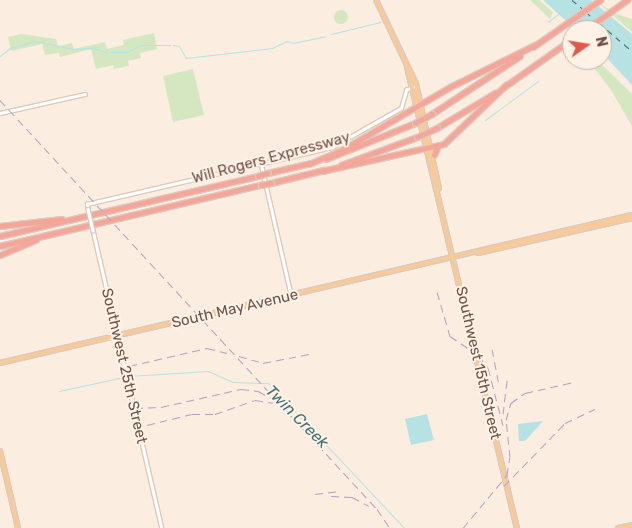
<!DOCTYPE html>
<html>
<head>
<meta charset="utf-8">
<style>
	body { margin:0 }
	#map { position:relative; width:632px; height:528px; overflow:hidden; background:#fbede0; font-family:Rubik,sans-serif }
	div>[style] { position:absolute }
	.green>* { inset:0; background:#d4e7c0 }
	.round { border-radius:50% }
	.water>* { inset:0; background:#b6e2e3 }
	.stream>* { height:1px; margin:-0.5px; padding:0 0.5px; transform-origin:0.5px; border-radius:0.5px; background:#b6e2e3 }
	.ferry>* { height:1px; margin-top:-0.5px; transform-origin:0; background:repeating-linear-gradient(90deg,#3e7276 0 6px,transparent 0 11px) }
	.roads { filter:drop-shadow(1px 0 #dec9bd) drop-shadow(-1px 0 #dec9bd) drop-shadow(0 1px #dec9bd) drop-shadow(0 -1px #dec9bd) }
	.minor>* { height:2.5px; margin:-1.25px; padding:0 1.25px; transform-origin:1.25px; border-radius:1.25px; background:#fff }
	.major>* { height:4px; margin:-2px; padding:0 2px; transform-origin:2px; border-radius:2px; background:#f7ca9b }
	.highway>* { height:4.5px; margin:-2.25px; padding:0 2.25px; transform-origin:2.25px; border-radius:2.25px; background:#f3a699 }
	.rail>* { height:1px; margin-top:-0.5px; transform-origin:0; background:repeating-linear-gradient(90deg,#afa0c2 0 8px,transparent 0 13px) }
	.bridges { filter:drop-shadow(1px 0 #dec9bd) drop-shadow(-1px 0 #dec9bd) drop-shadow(0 1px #dec9bd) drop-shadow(0 -1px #dec9bd) }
	.minor-bridge>* { height:2.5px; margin:-1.25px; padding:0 1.25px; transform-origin:1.25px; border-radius:1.25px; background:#fff }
	.highway-bridge>* { height:4.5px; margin:-2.25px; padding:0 2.25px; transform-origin:2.25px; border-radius:2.25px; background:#f3a699 }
	span { translate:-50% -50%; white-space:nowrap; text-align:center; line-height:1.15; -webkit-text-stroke:4px #fef2e6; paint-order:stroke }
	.street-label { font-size:15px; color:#705249 }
	.water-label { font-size:16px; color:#3e7276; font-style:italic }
	.north { position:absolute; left:562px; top:20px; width:50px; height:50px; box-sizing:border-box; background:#fef2e6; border:1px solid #c5b2a7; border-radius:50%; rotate:77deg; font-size:14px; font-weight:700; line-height:20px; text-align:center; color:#705249 }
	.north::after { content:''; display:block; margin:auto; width:18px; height:22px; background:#e0594a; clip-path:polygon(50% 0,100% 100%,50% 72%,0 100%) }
</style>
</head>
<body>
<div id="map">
	<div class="green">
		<div style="clip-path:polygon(530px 0,539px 0,553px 12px,550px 19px)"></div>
		<div style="clip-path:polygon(595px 0,614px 13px,632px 19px,632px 32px)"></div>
		<div class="round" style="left:334px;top:10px;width:14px;height:14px"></div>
		<div style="clip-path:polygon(154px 33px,157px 49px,140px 53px,141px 58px,128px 61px,129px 66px,114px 69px,113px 65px,96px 69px,91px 49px,60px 57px,59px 53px,45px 55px,42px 44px,11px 51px,8px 37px,21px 34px,56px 39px,58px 46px,72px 43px,74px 49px,105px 42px,107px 49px,124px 45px,123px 40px)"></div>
		<div style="clip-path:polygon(588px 60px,597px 60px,632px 94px,632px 126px,611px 90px)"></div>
		<div style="clip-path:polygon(193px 69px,204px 115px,173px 122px,163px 76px)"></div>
	</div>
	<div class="water">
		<div style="clip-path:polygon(543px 0,591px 0,632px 34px,632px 85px,602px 53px,602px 30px,576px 30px)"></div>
		<div style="clip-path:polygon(427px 414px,434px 440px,411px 445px,405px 419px)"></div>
		<div style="clip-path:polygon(543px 421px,525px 441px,519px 441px,518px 424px)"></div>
	</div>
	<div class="stream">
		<div style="left:548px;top:22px;width:14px;rotate:-39deg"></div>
		<div style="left:331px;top:34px;width:51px;rotate:-13.5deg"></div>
		<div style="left:173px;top:45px;width:6px;rotate:9deg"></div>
		<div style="left:179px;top:46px;width:14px;rotate:60deg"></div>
		<div style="left:186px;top:58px;width:87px;rotate:-6.6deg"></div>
		<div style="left:272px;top:48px;width:17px;rotate:-25deg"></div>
		<div style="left:287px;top:41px;width:6px;rotate:18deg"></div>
		<div style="left:293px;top:43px;width:33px;rotate:-12deg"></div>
		<div style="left:111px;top:52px;width:16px"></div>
		<div style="left:127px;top:52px;width:15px;rotate:-28deg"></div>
		<div style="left:140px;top:45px;width:30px"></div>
		<div style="left:0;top:56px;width:13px;rotate:-39deg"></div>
		<div style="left:10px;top:48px;width:27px;rotate:-15deg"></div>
		<div style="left:36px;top:41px;width:38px;rotate:12deg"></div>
		<div style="left:73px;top:49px;width:20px;rotate:-3deg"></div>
		<div style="left:93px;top:48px;width:15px;rotate:16deg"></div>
		<div style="left:485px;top:120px;width:66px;rotate:-36.3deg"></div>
		<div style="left:129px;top:376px;width:79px;rotate:-3.6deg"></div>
		<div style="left:208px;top:371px;width:27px;rotate:24deg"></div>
		<div style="left:233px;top:382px;width:35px;rotate:2deg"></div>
		<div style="left:268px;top:383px;width:199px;rotate:46.8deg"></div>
		<div style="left:59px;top:391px;width:66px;rotate:-12.3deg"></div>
	</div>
	<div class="ferry">
		<div style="left:572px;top:0;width:14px;rotate:39deg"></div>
		<div style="left:586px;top:12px;width:13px;rotate:42deg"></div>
		<div style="left:599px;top:23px;width:43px;rotate:40.3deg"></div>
	</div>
	<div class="roads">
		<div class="minor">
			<div style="left:0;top:113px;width:87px;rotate:-12.6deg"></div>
			<div style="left:261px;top:163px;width:134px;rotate:77.1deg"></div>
			<div style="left:88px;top:209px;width:5px;rotate:-101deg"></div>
			<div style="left:87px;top:204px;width:252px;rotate:-13.1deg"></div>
			<div style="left:332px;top:147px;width:79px;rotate:-29.5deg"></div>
			<div style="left:401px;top:108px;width:19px;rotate:-74deg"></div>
			<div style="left:406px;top:90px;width:8px;rotate:-23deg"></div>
			<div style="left:93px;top:230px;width:306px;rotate:77deg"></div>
		</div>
		<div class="major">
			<div style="left:376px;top:0;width:93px;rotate:64.5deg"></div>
			<div style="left:416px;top:84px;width:107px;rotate:77.6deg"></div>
			<div style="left:407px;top:67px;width:474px;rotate:76.6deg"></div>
			<div style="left:478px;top:253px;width:158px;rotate:-12.8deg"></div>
			<div style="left:0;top:363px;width:649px;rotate:-13.18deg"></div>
			<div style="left:0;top:451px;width:79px;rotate:76.8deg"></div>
			<div style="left:618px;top:528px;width:14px;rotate:-12deg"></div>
		</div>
		<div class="highway">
			<div style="left:585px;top:30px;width:52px;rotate:-35.5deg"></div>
			<div style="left:533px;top:47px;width:82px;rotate:-35deg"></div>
			<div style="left:504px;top:87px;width:83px;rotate:-35.2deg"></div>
			<div style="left:432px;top:114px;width:105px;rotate:-33.4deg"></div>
			<div style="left:437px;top:128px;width:68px;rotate:-31.1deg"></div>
			<div style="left:434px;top:155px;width:10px;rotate:-66deg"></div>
			<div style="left:326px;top:159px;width:96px;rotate:-22deg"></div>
			<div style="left:309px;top:164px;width:38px;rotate:-23deg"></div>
			<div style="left:344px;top:149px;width:125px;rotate:-30.3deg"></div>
			<div style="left:452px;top:86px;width:93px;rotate:-26.3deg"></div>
			<div style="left:341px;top:165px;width:81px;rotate:-20.2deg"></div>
			<div style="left:322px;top:171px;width:125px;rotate:-12.5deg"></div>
			<div style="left:444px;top:144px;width:86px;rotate:-43.6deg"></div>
			<div style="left:268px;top:173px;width:44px;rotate:-13.1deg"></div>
			<div style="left:271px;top:183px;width:55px;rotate:-13.8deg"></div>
			<div style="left:0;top:226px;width:62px;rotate:-6.4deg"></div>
			<div style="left:0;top:236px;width:265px;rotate:-13.1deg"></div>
			<div style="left:0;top:246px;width:268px;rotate:-13.2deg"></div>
			<div style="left:0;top:255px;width:39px;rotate:-23deg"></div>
		</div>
	</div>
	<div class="rail">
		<div style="left:0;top:100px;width:556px;rotate:47.33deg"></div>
		<div style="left:377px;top:509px;width:23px;rotate:56deg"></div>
		<div style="left:437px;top:292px;width:46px;rotate:73.5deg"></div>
		<div style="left:450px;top:336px;width:34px;rotate:34deg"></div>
		<div style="left:478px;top:355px;width:16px;rotate:52deg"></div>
		<div style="left:488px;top:368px;width:59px;rotate:75.3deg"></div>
		<div style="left:492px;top:349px;width:33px;rotate:79deg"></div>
		<div style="left:239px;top:356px;width:25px;rotate:16deg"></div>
		<div style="left:263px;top:363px;width:47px;rotate:-11.1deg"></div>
		<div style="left:129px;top:366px;width:80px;rotate:-13deg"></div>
		<div style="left:207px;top:348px;width:25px;rotate:14deg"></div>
		<div style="left:135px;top:408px;width:26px;rotate:-2deg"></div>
		<div style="left:161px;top:407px;width:82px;rotate:-12.7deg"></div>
		<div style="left:241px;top:389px;width:17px;rotate:7deg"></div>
		<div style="left:258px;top:391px;width:15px;rotate:28deg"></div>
		<div style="left:503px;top:414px;width:38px;rotate:-83deg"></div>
		<div style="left:147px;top:425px;width:46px;rotate:-13.7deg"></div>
		<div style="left:192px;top:414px;width:23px"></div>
		<div style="left:215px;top:414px;width:42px;rotate:-19.3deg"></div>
		<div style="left:255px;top:400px;width:18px;rotate:9deg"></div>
		<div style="left:504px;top:486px;width:88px;rotate:-45.9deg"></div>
		<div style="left:565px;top:423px;width:33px;rotate:-25deg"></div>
		<div style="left:315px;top:494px;width:23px;rotate:-7deg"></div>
		<div style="left:331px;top:496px;width:21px;rotate:3deg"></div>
		<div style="left:352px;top:497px;width:19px;rotate:28deg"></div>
		<div style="left:463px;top:528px;width:69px;rotate:-50.3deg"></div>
		<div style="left:507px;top:475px;width:18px;rotate:-81deg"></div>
		<div style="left:510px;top:457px;width:37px;rotate:-96deg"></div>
		<div style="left:506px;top:420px;width:18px;rotate:-74deg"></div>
		<div style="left:511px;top:403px;width:17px;rotate:-36deg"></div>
		<div style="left:525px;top:393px;width:50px;rotate:-12.7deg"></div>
	</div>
	<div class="bridges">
		<div class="minor-bridge">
			<div style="left:88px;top:209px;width:22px;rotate:77deg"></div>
		</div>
		<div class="highway-bridge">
			<div style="left:415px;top:123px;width:19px;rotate:-28deg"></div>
			<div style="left:417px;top:137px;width:22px;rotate:-24deg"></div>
			<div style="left:258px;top:176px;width:10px;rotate:-17deg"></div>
			<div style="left:261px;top:185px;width:10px;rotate:-11deg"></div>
		</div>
	</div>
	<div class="street-label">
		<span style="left:271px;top:158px;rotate:-15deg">Will Rogers Expressway</span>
		<span style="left:235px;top:309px;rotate:-13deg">South May Avenue</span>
		<span style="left:478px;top:363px;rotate:77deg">Southwest 15th Street</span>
		<span style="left:124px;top:366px;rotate:77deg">Southwest 25th Street</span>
	</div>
	<div class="water-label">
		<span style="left:297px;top:417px;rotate:45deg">Twin Creek</span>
	</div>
	<div class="north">N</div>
</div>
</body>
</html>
